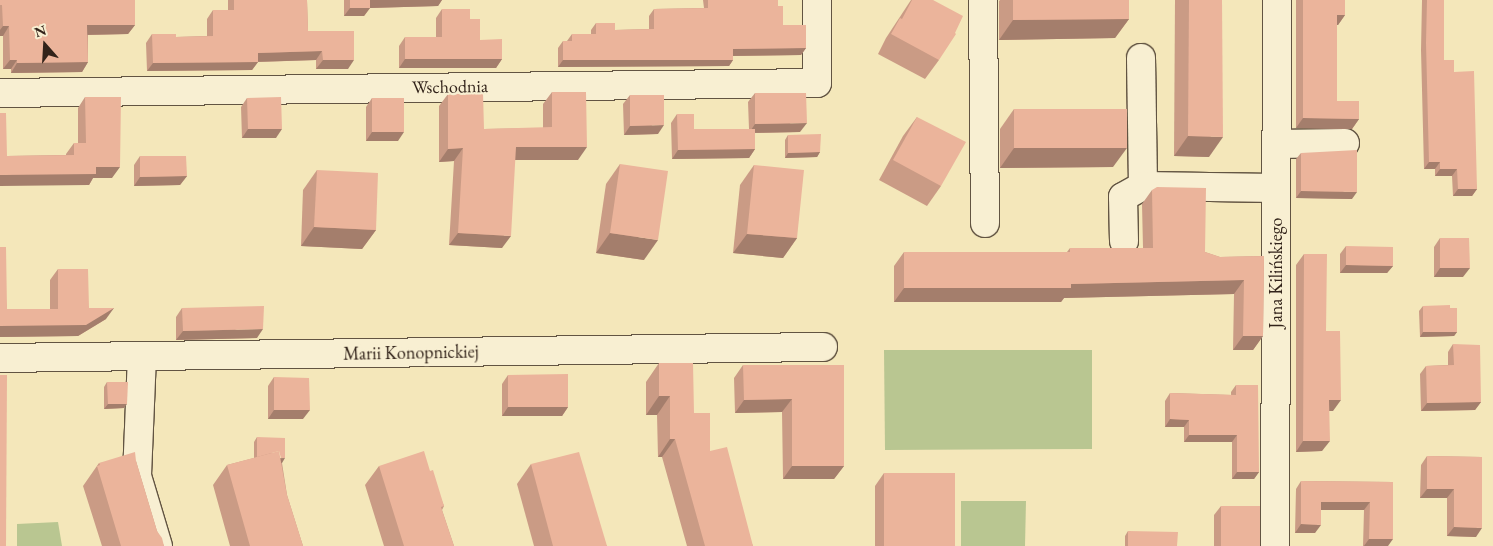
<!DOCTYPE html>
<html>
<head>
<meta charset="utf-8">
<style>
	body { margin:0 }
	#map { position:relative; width:1493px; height:546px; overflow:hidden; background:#f4e7ba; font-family:"EB Garamond",serif }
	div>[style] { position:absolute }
	.green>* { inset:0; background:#b9c691 }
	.roads { filter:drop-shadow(1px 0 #625442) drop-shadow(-1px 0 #625442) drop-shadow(0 1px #625442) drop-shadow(0 -1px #625442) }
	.minor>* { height:28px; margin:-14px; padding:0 14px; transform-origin:14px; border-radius:14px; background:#f8efd2 }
	.wall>* { inset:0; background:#ca9b85 }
	.shaded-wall>* { inset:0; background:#a47e6c }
	.building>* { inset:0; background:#ebb49b }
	span { translate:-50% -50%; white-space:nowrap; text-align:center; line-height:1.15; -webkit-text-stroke:4.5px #f8efd2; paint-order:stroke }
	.street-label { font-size:18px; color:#32231a }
	.north { position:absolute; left:20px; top:20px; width:50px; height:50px; -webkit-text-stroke:4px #f8efd2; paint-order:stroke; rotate:341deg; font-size:14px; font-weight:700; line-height:20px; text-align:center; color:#32231a }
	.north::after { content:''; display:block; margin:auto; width:18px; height:22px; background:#32231a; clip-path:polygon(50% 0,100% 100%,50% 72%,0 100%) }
</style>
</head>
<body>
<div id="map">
	<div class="green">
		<div style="clip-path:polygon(884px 350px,1092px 350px,1092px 449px,885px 450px)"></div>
		<div style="clip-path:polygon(961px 501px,1026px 501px,1025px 546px,961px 546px)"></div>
		<div style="clip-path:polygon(58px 522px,62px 546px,17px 546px,17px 524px)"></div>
	</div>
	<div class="roads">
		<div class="minor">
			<div style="left:983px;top:0;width:223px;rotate:89.5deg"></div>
			<div style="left:1141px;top:58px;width:128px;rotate:89.1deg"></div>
			<div style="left:1143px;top:186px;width:133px;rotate:0.9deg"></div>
			<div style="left:0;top:93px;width:817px;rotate:-0.7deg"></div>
			<div style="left:817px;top:83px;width:83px;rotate:-90deg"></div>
			<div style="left:1276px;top:144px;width:69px;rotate:-0.8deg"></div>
			<div style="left:1124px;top:241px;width:44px;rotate:-91.3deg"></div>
			<div style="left:1123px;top:197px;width:23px;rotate:-29deg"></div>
			<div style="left:142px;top:356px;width:120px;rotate:92.4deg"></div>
			<div style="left:137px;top:476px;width:73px;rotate:73.3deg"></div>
			<div style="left:0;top:358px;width:823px;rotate:-0.77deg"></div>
			<div style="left:1275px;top:546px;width:546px;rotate:-89.79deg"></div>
		</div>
	</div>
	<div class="wall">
		<div style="clip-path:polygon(0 0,135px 25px,128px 34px,88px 35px,88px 62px,82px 72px,11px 73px,11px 69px,3px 69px,3px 36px,0 36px)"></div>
		<div style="clip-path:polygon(228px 0,307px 0,308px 31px,348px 69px,316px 69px,316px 60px,258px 62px,252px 70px,147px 71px,146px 43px,152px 34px,176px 37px,207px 36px,207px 19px,213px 10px,228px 10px)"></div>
		<div style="clip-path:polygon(344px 0,442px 0,438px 6px,370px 8px,364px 16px,344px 16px)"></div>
		<div style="clip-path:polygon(703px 0,778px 0,778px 6px,783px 25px,806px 48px,801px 55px,733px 56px,733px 60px,729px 66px,558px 67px,558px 48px,563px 41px,567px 41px,572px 34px,591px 34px,591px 30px,596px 23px,615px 30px,649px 29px,649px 16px,654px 9px,704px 8px)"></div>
		<div style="clip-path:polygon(911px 0,933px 0,939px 60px,925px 79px,878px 54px,886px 38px)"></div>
		<div style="clip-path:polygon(1000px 0,1129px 0,1129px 19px,1115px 38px,999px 40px,999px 1px)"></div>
		<div style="clip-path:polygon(1175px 0,1222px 0,1209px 157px,1174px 156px)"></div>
		<div style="clip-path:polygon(1296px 0,1345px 0,1345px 15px,1338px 25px,1337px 25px,1337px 101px,1359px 119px,1352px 129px,1296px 128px)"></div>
		<div style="clip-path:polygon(1422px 0,1444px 0,1444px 60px,1454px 72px,1477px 189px,1472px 196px,1453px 196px,1452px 176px,1435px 176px,1435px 169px,1424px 169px,1421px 50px)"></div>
		<div style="clip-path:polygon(442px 9px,470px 19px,480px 40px,502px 59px,496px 68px,399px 68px,399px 46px,405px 37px,436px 37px,436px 18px)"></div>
		<div style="clip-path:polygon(552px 92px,578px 160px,515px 160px,502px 248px,449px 245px,454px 161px,439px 162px,439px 106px,448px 94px,484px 129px,543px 128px,543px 104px)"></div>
		<div style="clip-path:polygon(755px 93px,800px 132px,755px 133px,755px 149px,749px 158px,672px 159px,671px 123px,677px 114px,694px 129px,749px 129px,748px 102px)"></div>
		<div style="clip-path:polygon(630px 95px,658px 134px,624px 135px,623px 104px)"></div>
		<div style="clip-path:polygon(85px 97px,112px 178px,93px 178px,89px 185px,7px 156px,66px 155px,66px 154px,74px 143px,78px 143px,78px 108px)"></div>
		<div style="clip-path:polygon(247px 98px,276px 138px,242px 138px,241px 107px)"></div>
		<div style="clip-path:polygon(372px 98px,398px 141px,366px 141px,366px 107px)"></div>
		<div style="clip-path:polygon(1014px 109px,1113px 167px,1000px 168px,1000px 129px)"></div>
		<div style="clip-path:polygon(917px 117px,941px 186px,927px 206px,879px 180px,903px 136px)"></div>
		<div style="clip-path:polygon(788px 135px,820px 152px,817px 157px,785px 158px,785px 140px)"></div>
		<div style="clip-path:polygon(1301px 153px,1352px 199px,1296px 198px,1296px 159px)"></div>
		<div style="clip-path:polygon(140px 156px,187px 176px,180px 185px,134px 186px,134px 165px)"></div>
		<div style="clip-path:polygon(620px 164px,644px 260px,596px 253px,606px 184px)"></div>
		<div style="clip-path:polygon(754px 165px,797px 238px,783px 258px,733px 253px,740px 185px)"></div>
		<div style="clip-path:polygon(317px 170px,376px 230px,362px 249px,301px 246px,303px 190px)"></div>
		<div style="clip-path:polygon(1152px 190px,1205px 252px,1220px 257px,1264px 256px,1263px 336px,1253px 350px,1233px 350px,1234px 294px,1064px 298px,1061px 302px,894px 302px,894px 266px,904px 252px,1067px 252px,1070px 248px,1143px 248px,1142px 204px)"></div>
		<div style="clip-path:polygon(1440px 238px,1463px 277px,1434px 277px,1434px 247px)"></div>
		<div style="clip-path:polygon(1346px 246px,1393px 266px,1387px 273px,1340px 273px,1340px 254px)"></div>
		<div style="clip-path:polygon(0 247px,7px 309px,50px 309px,50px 280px,58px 269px,89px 308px,106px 319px,78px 336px,0 337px)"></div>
		<div style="clip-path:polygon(1304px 254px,1326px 331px,1333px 411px,1329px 411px,1322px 451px,1296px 452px,1296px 265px)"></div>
		<div style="clip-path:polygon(1423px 306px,1450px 308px,1457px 332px,1454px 336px,1420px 337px,1419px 311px)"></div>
		<div style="clip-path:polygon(182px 308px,257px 338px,176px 340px,176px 317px)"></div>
		<div style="clip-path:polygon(1453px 344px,1481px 402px,1475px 410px,1421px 411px,1420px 374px,1426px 366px,1448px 365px,1448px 352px)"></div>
		<div style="clip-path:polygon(659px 363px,694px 413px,710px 451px,753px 546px,687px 546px,662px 457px,658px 457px,657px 415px,646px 415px,646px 382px)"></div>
		<div style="clip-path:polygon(743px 365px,844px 365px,844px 466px,834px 479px,783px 479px,782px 412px,735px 413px,734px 378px)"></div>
		<div style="clip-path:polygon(508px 375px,568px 407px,562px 416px,502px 416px,502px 384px)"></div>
		<div style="clip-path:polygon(274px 377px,303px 419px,268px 419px,268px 386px)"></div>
		<div style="clip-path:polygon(107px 382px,124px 408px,104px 409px,104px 387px)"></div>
		<div style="clip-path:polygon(1236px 385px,1259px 472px,1254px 479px,1232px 479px,1232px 442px,1184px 442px,1184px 427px,1165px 427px,1165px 401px,1170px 393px,1231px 395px,1231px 392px)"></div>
		<div style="clip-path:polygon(257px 437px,282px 463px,287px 495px,303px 546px,230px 546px,213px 485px,227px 465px,254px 458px,254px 442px)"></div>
		<div style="clip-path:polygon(1427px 456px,1482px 457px,1476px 537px,1447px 536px,1447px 498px,1420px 498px,1421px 465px)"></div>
		<div style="clip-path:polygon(136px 461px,157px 531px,164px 546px,102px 546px,83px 486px,99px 463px)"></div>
		<div style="clip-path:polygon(531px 464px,607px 546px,534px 546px,517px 484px)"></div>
		<div style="clip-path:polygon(379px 466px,430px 471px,444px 506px,442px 510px,454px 546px,384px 546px,365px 485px)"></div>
		<div style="clip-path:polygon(884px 473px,955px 546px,875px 546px,875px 486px)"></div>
		<div style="clip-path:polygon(1301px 481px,1393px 482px,1388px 546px,1363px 546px,1364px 510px,1321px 510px,1315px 533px,1295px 533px,1296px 489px)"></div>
		<div style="clip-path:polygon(1221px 506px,1260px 546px,1214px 546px,1214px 515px)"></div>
		<div style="clip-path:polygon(1128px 531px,1177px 546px,1125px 546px,1125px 536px)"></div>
	</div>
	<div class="shaded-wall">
		<div style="clip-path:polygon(369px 0,442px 0,438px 6px,370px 8px,364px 16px,344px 16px,350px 8px)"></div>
		<div style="clip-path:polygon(1337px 15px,1345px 15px,1338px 25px,1330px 25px)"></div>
		<div style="clip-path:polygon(1129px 19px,1115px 38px,999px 40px,1013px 20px)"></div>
		<div style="clip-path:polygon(87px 25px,135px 25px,128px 34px,81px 35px)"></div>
		<div style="clip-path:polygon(3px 26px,9px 26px,3px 36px,0 36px,0 30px)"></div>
		<div style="clip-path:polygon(806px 48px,801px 55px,729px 56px,733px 49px)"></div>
		<div style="clip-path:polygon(322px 51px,316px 60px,252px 62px,258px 53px)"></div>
		<div style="clip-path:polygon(405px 59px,502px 59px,496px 68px,399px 68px)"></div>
		<div style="clip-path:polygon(10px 60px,17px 60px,11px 69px,3px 69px)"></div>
		<div style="clip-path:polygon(323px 60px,354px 60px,348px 69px,316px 69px)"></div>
		<div style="clip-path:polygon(563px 60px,733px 60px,729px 66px,558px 67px)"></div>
		<div style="clip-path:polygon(88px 62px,82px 72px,11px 73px,17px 63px)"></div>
		<div style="clip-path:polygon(258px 62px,252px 70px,147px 71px,153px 63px)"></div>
		<div style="clip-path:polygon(1303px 118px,1359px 119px,1352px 129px,1296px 128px)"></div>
		<div style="clip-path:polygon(807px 123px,800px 132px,749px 133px,755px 124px)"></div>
		<div style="clip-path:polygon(664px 125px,658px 134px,624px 135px,630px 126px)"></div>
		<div style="clip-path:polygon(248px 129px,282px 129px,276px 138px,242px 138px)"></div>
		<div style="clip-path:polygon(372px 132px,404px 132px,398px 141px,366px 141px)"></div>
		<div style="clip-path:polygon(1188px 136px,1223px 137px,1209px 157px,1174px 156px)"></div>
		<div style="clip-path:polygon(516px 147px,587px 147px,578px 160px,507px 160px)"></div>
		<div style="clip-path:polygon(463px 148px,454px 161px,439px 162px,448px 149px)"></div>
		<div style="clip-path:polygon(1014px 148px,1127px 148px,1113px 167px,1000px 168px)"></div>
		<div style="clip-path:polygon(755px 149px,749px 158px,672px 159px,678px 150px)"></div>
		<div style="clip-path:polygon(820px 152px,817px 157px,785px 158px,788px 153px)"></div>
		<div style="clip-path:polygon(1429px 162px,1440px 162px,1435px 169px,1424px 169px)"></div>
		<div style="clip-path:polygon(96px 167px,120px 167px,112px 178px,93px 178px,89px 185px,0 186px,0 175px)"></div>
		<div style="clip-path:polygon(1440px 169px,1457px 169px,1452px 176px,1435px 176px)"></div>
		<div style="clip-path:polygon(187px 176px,180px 185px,134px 186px,140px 177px)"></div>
		<div style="clip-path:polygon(1458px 189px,1477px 189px,1472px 196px,1453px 196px)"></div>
		<div style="clip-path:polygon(1301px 191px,1357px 192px,1352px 199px,1296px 198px)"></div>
		<div style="clip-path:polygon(314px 227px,376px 230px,362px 249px,301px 246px)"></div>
		<div style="clip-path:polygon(458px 233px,511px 236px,502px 248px,449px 245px)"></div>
		<div style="clip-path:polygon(610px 233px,658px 240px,644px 260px,596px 253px)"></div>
		<div style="clip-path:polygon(747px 234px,797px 238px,783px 258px,733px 253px)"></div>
		<div style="clip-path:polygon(1346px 265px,1393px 266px,1387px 273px,1340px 273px)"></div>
		<div style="clip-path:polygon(1440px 268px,1470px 268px,1463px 277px,1434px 277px)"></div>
		<div style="clip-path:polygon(1244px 280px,1234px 294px,1064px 298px,1061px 302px,894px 302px,904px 288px)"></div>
		<div style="clip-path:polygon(114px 308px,106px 319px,78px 336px,0 337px,0 326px)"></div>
		<div style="clip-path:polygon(263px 329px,257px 338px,176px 340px,183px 331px)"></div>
		<div style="clip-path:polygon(1423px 332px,1457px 332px,1454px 336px,1420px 337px)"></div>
		<div style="clip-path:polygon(1243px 336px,1263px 336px,1253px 350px,1233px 350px)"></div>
		<div style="clip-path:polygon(659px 396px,670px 396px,657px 415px,646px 415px)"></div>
		<div style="clip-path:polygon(792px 399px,782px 412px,735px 413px,744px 400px)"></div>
		<div style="clip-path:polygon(1329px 400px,1341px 400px,1333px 411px,1322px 411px)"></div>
		<div style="clip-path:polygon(1481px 402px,1475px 410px,1421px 411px,1427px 403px)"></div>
		<div style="clip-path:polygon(108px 404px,127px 404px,124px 408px,104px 409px)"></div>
		<div style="clip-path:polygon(508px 407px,568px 407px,562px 416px,502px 416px)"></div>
		<div style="clip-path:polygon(274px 410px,310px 410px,303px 419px,268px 419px)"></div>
		<div style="clip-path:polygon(1170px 419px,1189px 420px,1184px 427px,1165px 427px)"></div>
		<div style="clip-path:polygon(1189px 435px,1237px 435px,1232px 442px,1184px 442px)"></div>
		<div style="clip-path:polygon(670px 439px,675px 439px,662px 457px,658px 457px)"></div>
		<div style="clip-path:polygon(1303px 441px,1330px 441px,1322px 451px,1296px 452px)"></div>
		<div style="clip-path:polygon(285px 458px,282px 463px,254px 463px,257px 459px)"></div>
		<div style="clip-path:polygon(792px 466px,844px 466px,834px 479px,783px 479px)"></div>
		<div style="clip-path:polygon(1237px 472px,1259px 472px,1254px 479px,1232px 479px)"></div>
		<div style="clip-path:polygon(1427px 489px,1454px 489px,1447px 498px,1420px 498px)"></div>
		<div style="clip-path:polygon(1321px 502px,1370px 502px,1364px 510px,1316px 510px)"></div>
		<div style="clip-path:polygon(1301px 524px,1321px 525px,1315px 533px,1295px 533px)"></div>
		<div style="clip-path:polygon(1454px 527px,1482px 528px,1476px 537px,1447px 536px)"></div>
		<div style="clip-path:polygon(1369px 539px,1393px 539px,1388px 546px,1364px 546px)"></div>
	</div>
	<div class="building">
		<div style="clip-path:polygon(0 0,135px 0,135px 25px,87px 25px,88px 62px,17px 63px,17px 60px,10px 60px,9px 26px,3px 26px,2px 5px,0 5px)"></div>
		<div style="clip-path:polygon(234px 0,307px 0,308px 31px,354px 31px,354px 60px,323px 60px,322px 51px,258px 53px,258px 62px,153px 63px,152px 34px,176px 34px,176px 37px,213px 36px,213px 10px,234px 10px)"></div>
		<div style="clip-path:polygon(350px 0,370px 0,370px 8px,350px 8px)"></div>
		<div style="clip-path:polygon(708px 0,778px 0,778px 6px,783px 6px,783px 25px,806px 25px,806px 48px,733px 49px,733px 60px,563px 60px,563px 41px,572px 41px,572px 34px,596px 34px,596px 23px,615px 23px,615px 30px,654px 29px,654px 9px,708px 8px)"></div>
		<div style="clip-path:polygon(912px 0,933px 0,963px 16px,955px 33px,956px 34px,939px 60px,891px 34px,900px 18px,902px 19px)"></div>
		<div style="clip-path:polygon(1013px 0,1129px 0,1129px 19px,1013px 20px)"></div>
		<div style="clip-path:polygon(1189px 0,1222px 0,1223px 137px,1188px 136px)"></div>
		<div style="clip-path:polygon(1303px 0,1345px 0,1345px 15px,1337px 15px,1337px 101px,1359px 101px,1359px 119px,1303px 118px)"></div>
		<div style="clip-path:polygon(1427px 0,1444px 0,1444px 60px,1454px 60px,1454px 72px,1474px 71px,1477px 189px,1458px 189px,1457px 169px,1440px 169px,1440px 162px,1429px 162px,1426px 43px)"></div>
		<div style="clip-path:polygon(442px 9px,470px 9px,470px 19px,480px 19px,480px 40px,502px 39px,502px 59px,405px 59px,405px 37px,442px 37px)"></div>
		<div style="clip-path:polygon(552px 92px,586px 92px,587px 147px,516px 147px,511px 236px,458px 233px,463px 148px,448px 149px,448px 94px,483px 93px,484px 129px,552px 127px)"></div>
		<div style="clip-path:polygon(755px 93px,806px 93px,807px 123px,755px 124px)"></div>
		<div style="clip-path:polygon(630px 95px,664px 95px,664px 125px,630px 126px)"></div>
		<div style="clip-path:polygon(85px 97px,121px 97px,120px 167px,96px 167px,96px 174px,0 175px,0 113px,6px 113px,7px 156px,74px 155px,74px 143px,86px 143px)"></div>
		<div style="clip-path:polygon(281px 97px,282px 129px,248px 129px,247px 98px)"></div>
		<div style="clip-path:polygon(372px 98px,404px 98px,404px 132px,372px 132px)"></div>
		<div style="clip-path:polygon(1014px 109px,1127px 109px,1127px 148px,1014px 148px)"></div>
		<div style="clip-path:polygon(677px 114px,694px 114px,694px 129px,755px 129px,755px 149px,678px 150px)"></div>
		<div style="clip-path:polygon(917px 117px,966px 142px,941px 186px,893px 160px)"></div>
		<div style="clip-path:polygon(821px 134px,820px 152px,788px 153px,788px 135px)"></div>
		<div style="clip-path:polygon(1357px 150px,1357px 192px,1301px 191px,1301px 153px)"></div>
		<div style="clip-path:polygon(140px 156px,186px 156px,187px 176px,140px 177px)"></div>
		<div style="clip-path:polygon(620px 164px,668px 171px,658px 240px,610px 233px)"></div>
		<div style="clip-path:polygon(754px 165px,804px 170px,797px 238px,747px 234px)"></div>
		<div style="clip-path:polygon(317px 170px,378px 173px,376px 230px,314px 227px)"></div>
		<div style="clip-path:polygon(1157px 187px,1206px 188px,1205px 252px,1220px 257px,1264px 256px,1263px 336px,1243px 336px,1244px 280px,1071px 284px,1071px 288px,904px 288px,904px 252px,1070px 252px,1070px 248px,1153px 248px,1152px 190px)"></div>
		<div style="clip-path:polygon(1440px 238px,1469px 238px,1470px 268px,1440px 268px)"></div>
		<div style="clip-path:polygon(1346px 246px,1393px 247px,1393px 266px,1346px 265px)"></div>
		<div style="clip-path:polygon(0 247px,6px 247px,7px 309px,58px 309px,58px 269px,88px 269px,89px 308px,114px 308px,86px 325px,0 326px)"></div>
		<div style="clip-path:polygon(1304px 254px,1327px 254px,1326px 331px,1340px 331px,1341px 400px,1329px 400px,1330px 441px,1303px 441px)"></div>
		<div style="clip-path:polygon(1450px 305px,1450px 308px,1457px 308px,1457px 332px,1423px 332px,1423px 306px)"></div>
		<div style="clip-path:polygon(264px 306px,263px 329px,183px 331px,182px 308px)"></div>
		<div style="clip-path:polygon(1453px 344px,1480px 345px,1481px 402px,1427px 403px,1426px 366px,1454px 365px)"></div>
		<div style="clip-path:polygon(659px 363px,693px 363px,694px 413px,710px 413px,710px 451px,727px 447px,753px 546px,705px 546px,675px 439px,670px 439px,670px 396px,659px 396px)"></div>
		<div style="clip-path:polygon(743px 365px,844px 365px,844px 466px,792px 466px,792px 399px,744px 400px)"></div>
		<div style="clip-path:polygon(568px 374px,568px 407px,508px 407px,508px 375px)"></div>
		<div style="clip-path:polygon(0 375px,7px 375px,6px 546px,0 546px)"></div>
		<div style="clip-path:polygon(274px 377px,309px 378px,310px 410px,274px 410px)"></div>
		<div style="clip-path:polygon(107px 382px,128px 382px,127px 404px,108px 404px)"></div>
		<div style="clip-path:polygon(1236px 385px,1258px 385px,1259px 472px,1237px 472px,1237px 435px,1189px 435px,1189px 420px,1170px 419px,1170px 393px,1236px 395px)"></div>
		<div style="clip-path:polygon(257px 437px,285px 438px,285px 458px,281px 458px,279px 451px,257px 457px)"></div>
		<div style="clip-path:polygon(279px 451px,287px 495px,303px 546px,250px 546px,227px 465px)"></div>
		<div style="clip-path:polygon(424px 451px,430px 471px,433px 470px,444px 506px,441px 507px,454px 546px,404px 546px,379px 466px)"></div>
		<div style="clip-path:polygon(135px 452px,136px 461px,157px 531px,162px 538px,164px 546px,121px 546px,97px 466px,100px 465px,99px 463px)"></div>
		<div style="clip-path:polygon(579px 452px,607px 546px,553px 546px,531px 464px)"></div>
		<div style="clip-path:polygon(1427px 456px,1482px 457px,1482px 528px,1454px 527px,1454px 489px,1427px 489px)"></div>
		<div style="clip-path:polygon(884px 473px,955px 473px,955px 546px,884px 546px)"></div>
		<div style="clip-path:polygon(1301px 481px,1393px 482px,1393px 539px,1369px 539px,1370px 502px,1321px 502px,1321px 525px,1301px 524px)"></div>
		<div style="clip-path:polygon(1221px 506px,1260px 506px,1260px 546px,1221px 546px)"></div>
		<div style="clip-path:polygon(1128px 531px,1178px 532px,1177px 546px,1128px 546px)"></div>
	</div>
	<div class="street-label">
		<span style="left:450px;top:87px;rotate:-1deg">Wschodnia</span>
		<span style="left:1276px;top:273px;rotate:-90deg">Jana Kilińskiego</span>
		<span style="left:411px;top:353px;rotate:-1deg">Marii Konopnickiej</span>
	</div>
	<div class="north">N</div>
</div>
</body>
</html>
